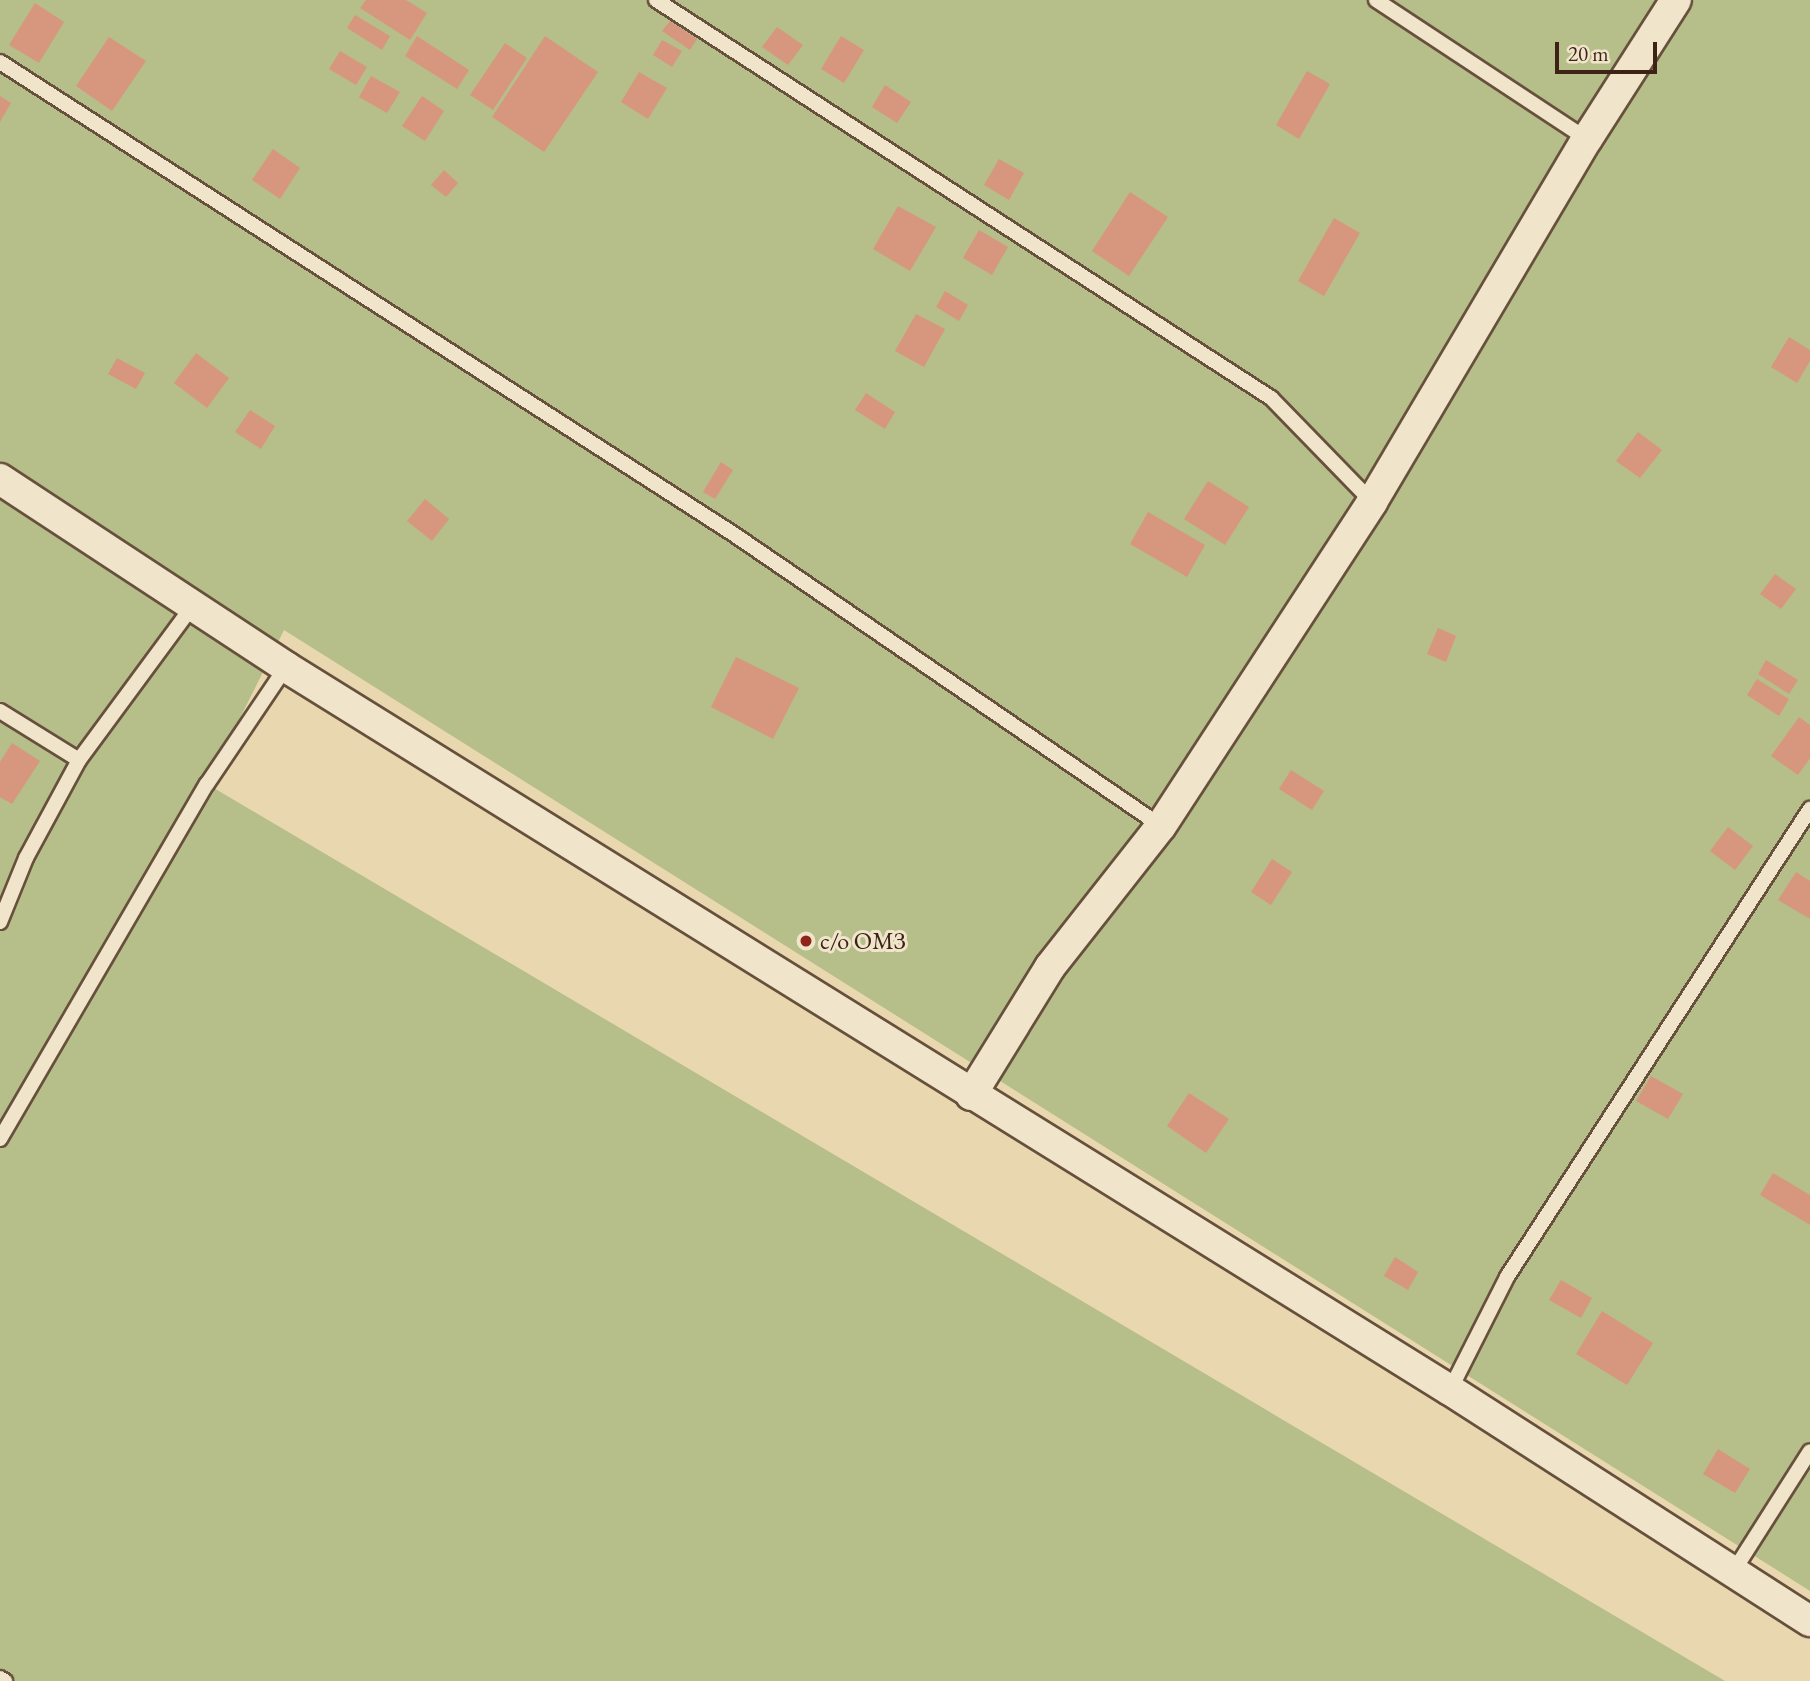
<!DOCTYPE html>
<html>
<head>
<meta charset="utf-8">
<style>
	body { margin:0 }
	#map { position:relative; width:1810px; height:1681px; overflow:hidden; background:#e8d7af; font-family:"EB Garamond",serif }
	div>[style] { position:absolute }
	.green>* { inset:0; background:#b6be8a }
	.building>* { inset:0; background:#d7977e }
	.roads { filter:drop-shadow(2px 0 #67503c) drop-shadow(-2px 0 #67503c) drop-shadow(0 2px #67503c) drop-shadow(0 -2px #67503c) }
	.lane>* { height:14px; margin:-7px; padding:0 7px; transform-origin:7px; border-radius:7px; background:#f0e5cb }
	.street>* { height:30px; margin:-15px; padding:0 15px; transform-origin:15px; border-radius:15px; background:#f0e5cb }
	.dots>* { width:19px; height:19px; translate:-50% -50%; box-sizing:border-box; border:4px solid #f0e5cb; border-radius:50% }
	span { translate:-50% -50%; white-space:nowrap; text-align:center; line-height:1.15; -webkit-text-stroke:6px #f0e5cb; paint-order:stroke }
	.poi-label { font-size:24px; color:#3c2316 }
	.left { translate:0 -50%; text-align:left }
	.scale { position:absolute; left:1555px; top:42px; width:102px; height:32px; box-sizing:border-box; border:4px solid #3c2316; border-top:0; padding-left:9px; font-size:21px; line-height:24px; white-space:nowrap; color:#3c2316; -webkit-text-stroke:5px #f0e5cb; paint-order:stroke }
</style>
</head>
<body>
<div id="map">
	<div class="green">
		<div style="clip-path:polygon(0 0,1810px 0,1810px 1591px,284px 630px,207px 784px,1725px 1681px,0 1681px)"></div>
	</div>
	<div class="building">
		<div style="clip-path:polygon(366px 0,406px 0,427px 13px,410px 40px,360px 8px)"></div>
		<div style="clip-path:polygon(35px 3px,64px 22px,39px 63px,9px 45px)"></div>
		<div style="clip-path:polygon(355px 15px,390px 36px,382px 50px,347px 28px)"></div>
		<div style="clip-path:polygon(670px 21px,697px 39px,690px 50px,662px 31px)"></div>
		<div style="clip-path:polygon(777px 27px,803px 45px,788px 65px,762px 47px)"></div>
		<div style="clip-path:polygon(417px 36px,469px 70px,457px 89px,405px 56px)"></div>
		<div style="clip-path:polygon(545px 36px,598px 72px,544px 152px,492px 117px)"></div>
		<div style="clip-path:polygon(841px 36px,864px 50px,844px 83px,821px 69px)"></div>
		<div style="clip-path:polygon(109px 37px,146px 61px,112px 111px,76px 86px)"></div>
		<div style="clip-path:polygon(662px 40px,682px 51px,672px 67px,653px 55px)"></div>
		<div style="clip-path:polygon(505px 43px,527px 58px,493px 110px,470px 95px)"></div>
		<div style="clip-path:polygon(340px 51px,367px 67px,356px 85px,329px 69px)"></div>
		<div style="clip-path:polygon(1307px 71px,1330px 84px,1299px 139px,1276px 125px)"></div>
		<div style="clip-path:polygon(639px 72px,667px 88px,648px 119px,621px 102px)"></div>
		<div style="clip-path:polygon(371px 76px,400px 92px,387px 113px,359px 97px)"></div>
		<div style="clip-path:polygon(885px 85px,911px 102px,897px 123px,872px 107px)"></div>
		<div style="clip-path:polygon(0 96px,11px 103px,0 122px)"></div>
		<div style="clip-path:polygon(422px 96px,444px 111px,425px 141px,402px 126px)"></div>
		<div style="clip-path:polygon(273px 149px,300px 168px,280px 199px,252px 180px)"></div>
		<div style="clip-path:polygon(999px 159px,1024px 173px,1009px 200px,984px 185px)"></div>
		<div style="clip-path:polygon(444px 170px,458px 183px,446px 197px,431px 185px)"></div>
		<div style="clip-path:polygon(1130px 192px,1168px 217px,1129px 276px,1092px 251px)"></div>
		<div style="clip-path:polygon(898px 206px,936px 227px,910px 271px,873px 249px)"></div>
		<div style="clip-path:polygon(1334px 218px,1360px 233px,1324px 296px,1298px 281px)"></div>
		<div style="clip-path:polygon(979px 230px,1008px 247px,992px 275px,963px 258px)"></div>
		<div style="clip-path:polygon(945px 291px,968px 305px,959px 321px,936px 307px)"></div>
		<div style="clip-path:polygon(916px 314px,945px 329px,924px 367px,895px 351px)"></div>
		<div style="clip-path:polygon(1789px 337px,1810px 350px,1810px 361px,1797px 383px,1771px 367px)"></div>
		<div style="clip-path:polygon(196px 353px,229px 378px,207px 408px,174px 383px)"></div>
		<div style="clip-path:polygon(117px 358px,145px 373px,136px 389px,108px 374px)"></div>
		<div style="clip-path:polygon(866px 393px,895px 412px,885px 429px,855px 410px)"></div>
		<div style="clip-path:polygon(250px 410px,275px 426px,261px 449px,235px 432px)"></div>
		<div style="clip-path:polygon(1638px 432px,1662px 450px,1640px 478px,1616px 461px)"></div>
		<div style="clip-path:polygon(721px 462px,733px 470px,715px 499px,703px 492px)"></div>
		<div style="clip-path:polygon(1208px 481px,1249px 507px,1225px 545px,1184px 519px)"></div>
		<div style="clip-path:polygon(425px 499px,449px 519px,432px 541px,407px 521px)"></div>
		<div style="clip-path:polygon(1148px 512px,1205px 545px,1187px 577px,1130px 544px)"></div>
		<div style="clip-path:polygon(1775px 574px,1796px 589px,1781px 609px,1760px 594px)"></div>
		<div style="clip-path:polygon(1438px 628px,1456px 636px,1446px 662px,1427px 654px)"></div>
		<div style="clip-path:polygon(736px 657px,799px 688px,773px 739px,711px 707px)"></div>
		<div style="clip-path:polygon(1766px 660px,1798px 680px,1789px 694px,1758px 674px)"></div>
		<div style="clip-path:polygon(1757px 679px,1789px 699px,1779px 716px,1747px 695px)"></div>
		<div style="clip-path:polygon(1799px 717px,1810px 725px,1810px 758px,1798px 775px,1771px 756px)"></div>
		<div style="clip-path:polygon(12px 743px,40px 761px,12px 804px,0 797px,0 762px)"></div>
		<div style="clip-path:polygon(1291px 770px,1324px 791px,1312px 810px,1279px 789px)"></div>
		<div style="clip-path:polygon(1728px 827px,1753px 846px,1735px 870px,1710px 851px)"></div>
		<div style="clip-path:polygon(1272px 859px,1292px 872px,1271px 905px,1251px 892px)"></div>
		<div style="clip-path:polygon(1796px 872px,1810px 881px,1810px 919px,1778px 900px)"></div>
		<div style="clip-path:polygon(1651px 1076px,1683px 1094px,1668px 1119px,1636px 1101px)"></div>
		<div style="clip-path:polygon(1189px 1093px,1229px 1119px,1206px 1153px,1167px 1126px)"></div>
		<div style="clip-path:polygon(1773px 1173px,1810px 1195px,1810px 1225px,1760px 1195px)"></div>
		<div style="clip-path:polygon(1395px 1257px,1418px 1272px,1408px 1290px,1384px 1276px)"></div>
		<div style="clip-path:polygon(1561px 1280px,1592px 1298px,1581px 1318px,1549px 1300px)"></div>
		<div style="clip-path:polygon(1602px 1311px,1653px 1343px,1627px 1385px,1576px 1354px)"></div>
		<div style="clip-path:polygon(1718px 1449px,1750px 1469px,1735px 1493px,1703px 1474px)"></div>
	</div>
	<div class="roads">
		<div class="lane">
			<div style="left:656px;top:0;width:733px;rotate:32.91deg"></div>
			<div style="left:1271px;top:398px;width:145px;rotate:45.8deg"></div>
			<div style="left:1376px;top:0;width:253px;rotate:33.4deg"></div>
			<div style="left:0;top:62px;width:870px;rotate:32.76deg"></div>
			<div style="left:732px;top:533px;width:520px;rotate:34.33deg"></div>
			<div style="left:0;top:711px;width:93px;rotate:31.8deg"></div>
			<div style="left:79px;top:760px;width:194px;rotate:-53.6deg"></div>
			<div style="left:0;top:922px;width:69px;rotate:-67.9deg"></div>
			<div style="left:26px;top:858px;width:111px;rotate:-61.6deg"></div>
			<div style="left:0;top:1139px;width:411px;rotate:-59.8deg"></div>
			<div style="left:207px;top:784px;width:141px;rotate:-56deg"></div>
			<div style="left:1450px;top:1390px;width:127px;rotate:-63.2deg"></div>
			<div style="left:1507px;top:1277px;width:558px;rotate:-57.08deg"></div>
			<div style="left:1733px;top:1572px;width:143px;rotate:-57.5deg"></div>
			<div style="left:0;top:1678px;width:6px;rotate:31deg"></div>
		</div>
		<div class="street">
			<div style="left:0;top:479px;width:342px;rotate:33.3deg"></div>
			<div style="left:286px;top:667px;width:1370px;rotate:31.85deg"></div>
			<div style="left:1450px;top:1390px;width:428px;rotate:32.7deg"></div>
			<div style="left:971px;top:1095px;width:150px;rotate:-58.3deg"></div>
			<div style="left:1050px;top:967px;width:179px;rotate:-51.8deg"></div>
			<div style="left:1161px;top:826px;width:387px;rotate:-56.9deg"></div>
			<div style="left:1372px;top:502px;width:422px;rotate:-59.4deg"></div>
			<div style="left:1587px;top:139px;width:165px;rotate:-57.4deg"></div>
		</div>
	</div>
	<div class="dots">
		<div style="left:806px;top:941px;background:#8f2418"></div>
	</div>
	<div class="poi-label">
		<span class="left" style="left:820px;top:941px">с/о ОМЗ</span>
	</div>
	<div class="scale">20 m</div>
</div>
</body>
</html>
